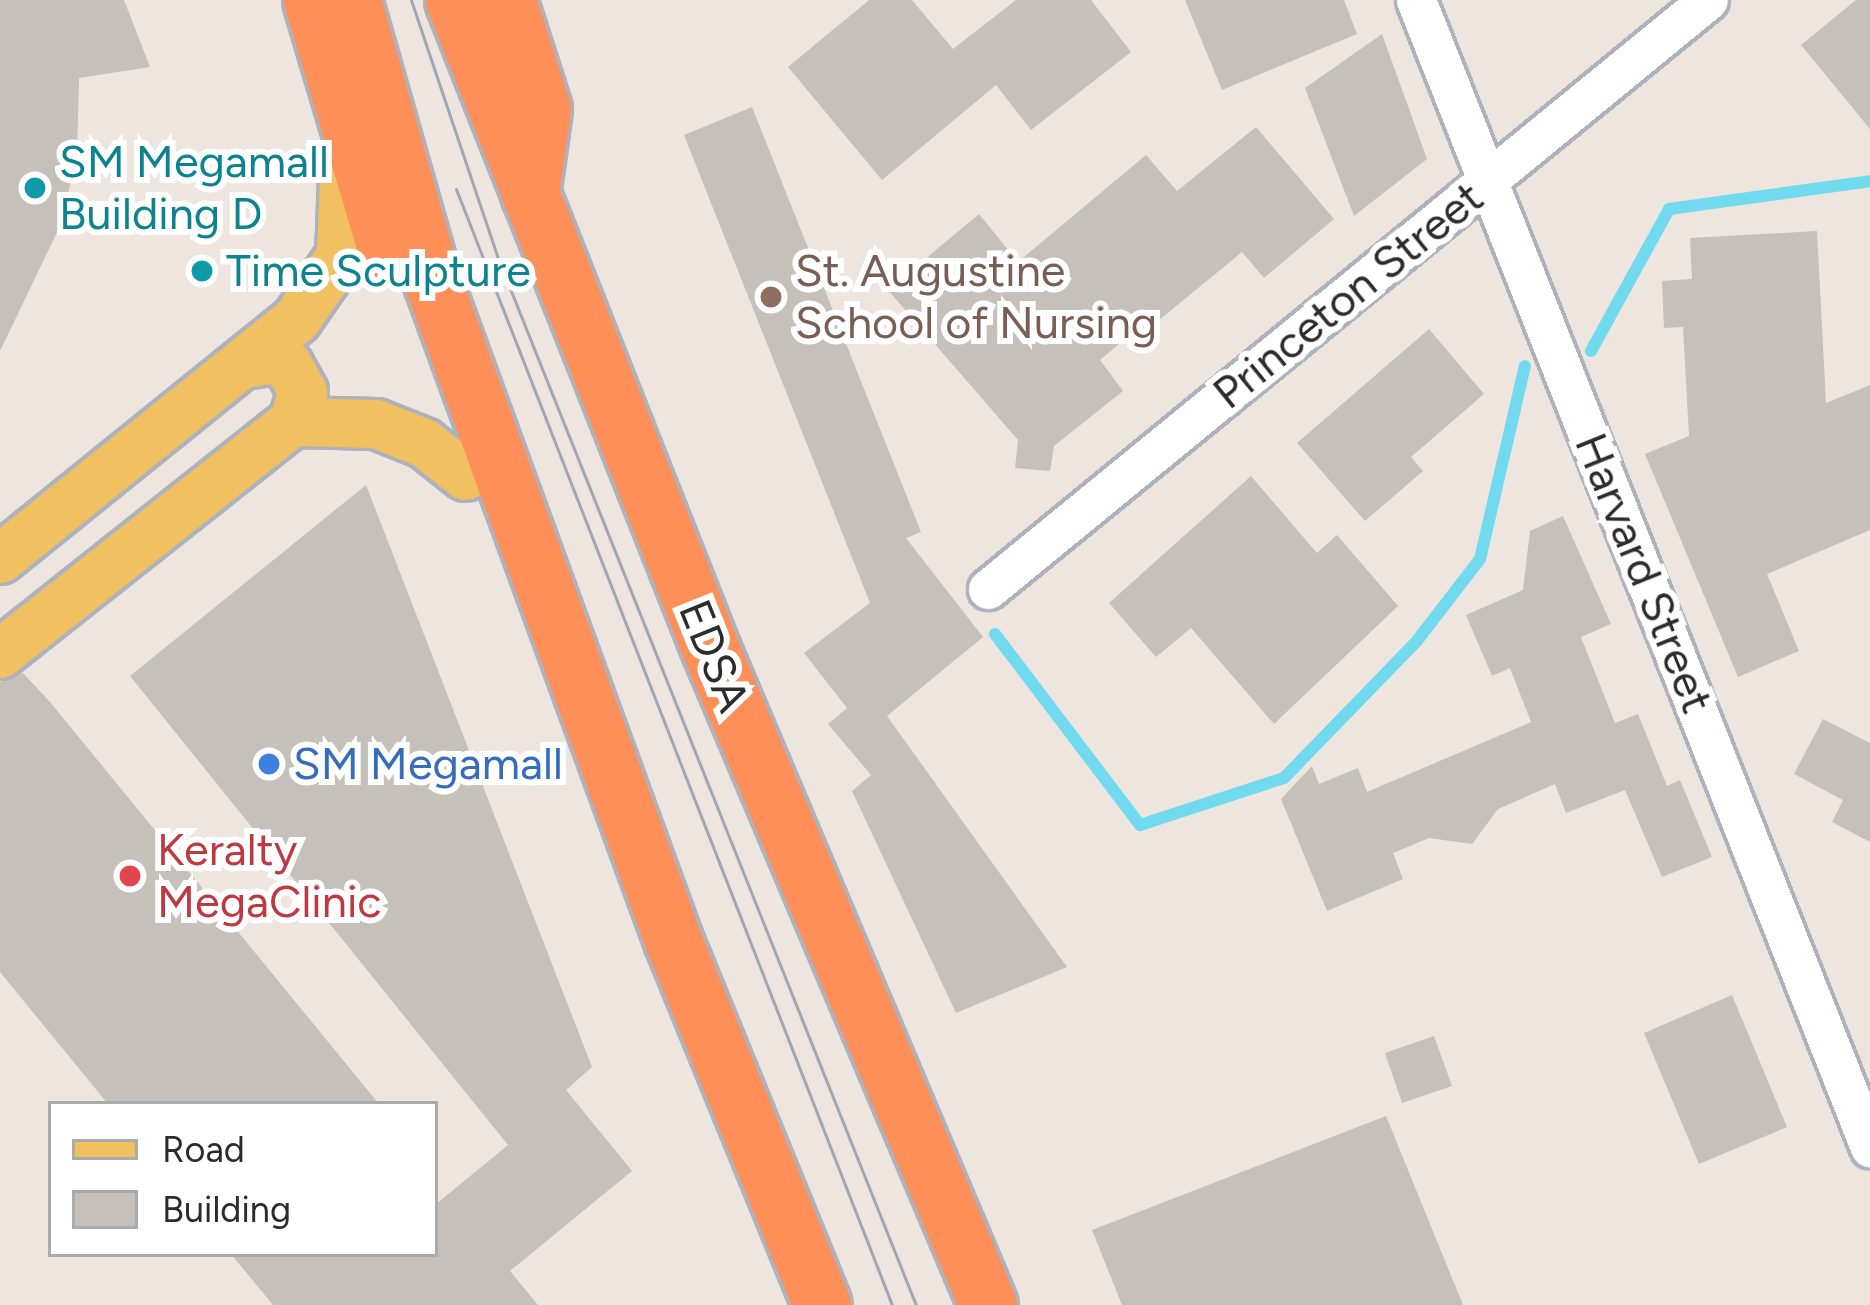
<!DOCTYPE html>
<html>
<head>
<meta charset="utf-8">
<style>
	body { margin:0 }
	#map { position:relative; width:1870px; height:1305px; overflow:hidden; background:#ede5de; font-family:Figtree,sans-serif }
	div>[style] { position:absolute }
	.stream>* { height:12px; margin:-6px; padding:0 6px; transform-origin:6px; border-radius:6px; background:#72daef }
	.building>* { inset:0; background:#c6c0ba }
	.roads { filter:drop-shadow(3px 0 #aeb2bc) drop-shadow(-3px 0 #aeb2bc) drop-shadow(0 3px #aeb2bc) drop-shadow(0 -3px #aeb2bc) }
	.minor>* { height:39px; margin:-19.5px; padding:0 19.5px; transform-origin:19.5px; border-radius:19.5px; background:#fff }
	.major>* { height:48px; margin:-24px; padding:0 24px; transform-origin:24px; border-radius:24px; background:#f1c060 }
	.highway>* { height:57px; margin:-28.5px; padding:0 28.5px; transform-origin:28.5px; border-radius:28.5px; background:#fe8f59 }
	.tram>* { height:3px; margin:-1.5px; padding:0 1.5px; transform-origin:1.5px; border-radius:1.5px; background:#a1a6b6 }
	.dots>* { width:33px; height:33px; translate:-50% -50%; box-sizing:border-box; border:6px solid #fff; border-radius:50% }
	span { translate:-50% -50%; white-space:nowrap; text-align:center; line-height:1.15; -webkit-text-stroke:12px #fff; paint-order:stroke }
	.culture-label { font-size:45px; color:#0d838f }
	.left { translate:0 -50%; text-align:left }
	.education-label { font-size:45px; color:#785e54 }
	.street-label { font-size:45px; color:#2c2c2c }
	.shop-label { font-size:45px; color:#366cbe }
	.health-label { font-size:45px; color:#be3a42 }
	.legend { position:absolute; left:48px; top:1101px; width:390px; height:156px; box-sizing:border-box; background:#fff; border:3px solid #ababab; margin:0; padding:15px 21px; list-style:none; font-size:36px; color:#2c2c2c }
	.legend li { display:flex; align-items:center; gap:24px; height:60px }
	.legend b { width:60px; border:3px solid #ababab }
</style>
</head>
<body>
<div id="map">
	<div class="stream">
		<div style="left:1591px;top:351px;width:162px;rotate:-61.2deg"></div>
		<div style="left:1669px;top:209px;width:203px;rotate:-7.9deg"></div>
		<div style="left:995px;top:634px;width:240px;rotate:52.8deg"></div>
		<div style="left:1140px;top:825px;width:151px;rotate:-18.1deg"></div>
		<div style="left:1284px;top:778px;width:190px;rotate:-45.9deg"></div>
		<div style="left:1416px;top:642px;width:105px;rotate:-52.4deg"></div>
		<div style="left:1480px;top:559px;width:198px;rotate:-76.9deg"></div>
	</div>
	<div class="building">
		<div style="clip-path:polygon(0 0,124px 0,150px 67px,79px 78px,77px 154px,62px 222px,0 351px)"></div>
		<div style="clip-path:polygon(869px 0,912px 0,953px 49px,1016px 0,1091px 0,1131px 52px,1031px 130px,996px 85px,882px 180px,788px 67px)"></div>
		<div style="clip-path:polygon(1185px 0,1344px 0,1357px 34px,1222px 90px)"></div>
		<div style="clip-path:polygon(1856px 0,1870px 0,1870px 129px,1801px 45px)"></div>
		<div style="clip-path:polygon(1382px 34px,1427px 159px,1354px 216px,1305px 88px)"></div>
		<div style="clip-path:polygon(752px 107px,921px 532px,906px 538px,983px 637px,887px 716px,1067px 967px,956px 1013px,852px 791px,871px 775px,828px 724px,847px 708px,804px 653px,870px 603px,684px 135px)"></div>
		<div style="clip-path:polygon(1256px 127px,1334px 219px,1264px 278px,1242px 252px,1158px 321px,1154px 315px,1100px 360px,1123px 391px,1054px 446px,1050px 471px,1015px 468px,1018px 440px,888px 290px,979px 214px,1018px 262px,1146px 155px,1177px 191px)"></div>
		<div style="clip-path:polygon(1817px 231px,1826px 403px,1870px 385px,1870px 530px,1767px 574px,1799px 651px,1738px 677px,1645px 454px,1689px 436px,1683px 327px,1664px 328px,1662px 281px,1692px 279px,1690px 238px)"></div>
		<div style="clip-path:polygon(1429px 329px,1484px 394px,1411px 457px,1423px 471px,1365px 521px,1297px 443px)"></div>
		<div style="clip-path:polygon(1251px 476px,1317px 553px,1337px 535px,1398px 606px,1274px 724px,1191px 628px,1156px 657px,1109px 603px)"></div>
		<div style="clip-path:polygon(366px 485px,592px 1067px,566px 1090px,632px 1171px,510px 1271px,538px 1305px,273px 1305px,231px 1254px,435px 1254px,435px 1205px,508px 1145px,130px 676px)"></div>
		<div style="clip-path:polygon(1563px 516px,1611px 624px,1581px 637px,1615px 723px,1638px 714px,1667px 786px,1680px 780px,1712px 857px,1662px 877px,1625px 790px,1566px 813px,1555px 784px,1498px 809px,1472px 844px,1429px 838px,1393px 853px,1403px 879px,1327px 911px,1281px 799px,1312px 766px,1319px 784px,1358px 768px,1367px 792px,1531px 722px,1510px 668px,1492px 676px,1466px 615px,1523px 590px,1530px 531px)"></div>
		<div style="clip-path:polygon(23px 673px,50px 702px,379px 1104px,108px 1104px,0 972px,0 682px)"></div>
		<div style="clip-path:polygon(1823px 719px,1870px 743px,1870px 842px,1832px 822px,1843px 800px,1794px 774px)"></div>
		<div style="clip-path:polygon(1732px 995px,1787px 1127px,1699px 1164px,1644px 1033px)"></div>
		<div style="clip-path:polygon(1434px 1036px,1452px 1086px,1402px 1103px,1385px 1053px)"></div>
		<div style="clip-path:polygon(1386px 1116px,1463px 1305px,1122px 1305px,1092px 1230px)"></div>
	</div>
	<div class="roads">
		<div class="minor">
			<div style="left:1416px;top:0;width:1234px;rotate:68.41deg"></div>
			<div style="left:988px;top:589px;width:930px;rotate:-39.29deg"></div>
		</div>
		<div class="major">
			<div style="left:244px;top:364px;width:30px;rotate:-9deg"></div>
			<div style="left:274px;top:359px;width:15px;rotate:23deg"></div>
			<div style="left:288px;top:365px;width:31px;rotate:61deg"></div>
			<div style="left:303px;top:392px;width:32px;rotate:108deg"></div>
			<div style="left:0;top:559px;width:382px;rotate:-38.9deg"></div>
			<div style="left:297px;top:319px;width:77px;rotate:-55.1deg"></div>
			<div style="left:341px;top:256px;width:104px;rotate:-87.8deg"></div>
			<div style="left:0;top:654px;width:374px;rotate:-38.4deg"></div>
			<div style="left:293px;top:422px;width:83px;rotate:1.4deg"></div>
			<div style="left:376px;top:424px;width:52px;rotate:21.6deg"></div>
			<div style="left:424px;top:443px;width:53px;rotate:38.2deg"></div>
		</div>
		<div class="highway">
			<div style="left:312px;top:0;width:260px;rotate:73.4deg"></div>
			<div style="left:352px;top:0;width:291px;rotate:74.1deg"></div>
			<div style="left:432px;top:280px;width:703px;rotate:69.94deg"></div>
			<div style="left:673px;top:940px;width:394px;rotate:67.8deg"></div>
			<div style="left:454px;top:0;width:699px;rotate:68.43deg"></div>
			<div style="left:711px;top:650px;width:711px;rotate:67.08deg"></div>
			<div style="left:507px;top:0;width:114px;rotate:72.2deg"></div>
			<div style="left:542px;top:109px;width:86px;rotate:98deg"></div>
		</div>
	</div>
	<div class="tram">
		<div style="left:411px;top:0;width:275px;rotate:71.4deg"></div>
		<div style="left:499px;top:261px;width:1124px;rotate:68.23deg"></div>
		<div style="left:456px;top:189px;width:1198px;rotate:68.66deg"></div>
	</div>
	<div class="dots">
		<div style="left:35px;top:188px;background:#0f9aa8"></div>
		<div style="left:202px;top:271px;background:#0f9aa8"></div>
		<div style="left:771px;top:297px;background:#8d6e63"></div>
		<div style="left:269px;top:764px;background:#3f7fe0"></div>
		<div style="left:130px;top:876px;background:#e0444e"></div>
	</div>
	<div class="culture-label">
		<span class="left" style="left:59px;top:188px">SM Megamall<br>Building D</span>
		<span class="left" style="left:226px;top:271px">Time Sculpture</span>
	</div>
	<div class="education-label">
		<span class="left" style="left:795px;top:297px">St. Augustine<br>School of Nursing</span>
	</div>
	<div class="street-label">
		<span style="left:1348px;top:295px;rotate:-39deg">Princeton Street</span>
		<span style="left:1644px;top:573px;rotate:68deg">Harvard Street</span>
		<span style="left:714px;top:656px;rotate:68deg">EDSA</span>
	</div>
	<div class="shop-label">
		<span class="left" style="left:293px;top:764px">SM Megamall</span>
	</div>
	<div class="health-label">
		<span class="left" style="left:157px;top:876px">Keralty<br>MegaClinic</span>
	</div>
	<ul class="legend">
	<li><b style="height:15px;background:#f1c060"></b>Road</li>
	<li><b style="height:33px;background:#c6c0ba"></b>Building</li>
	</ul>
</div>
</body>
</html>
